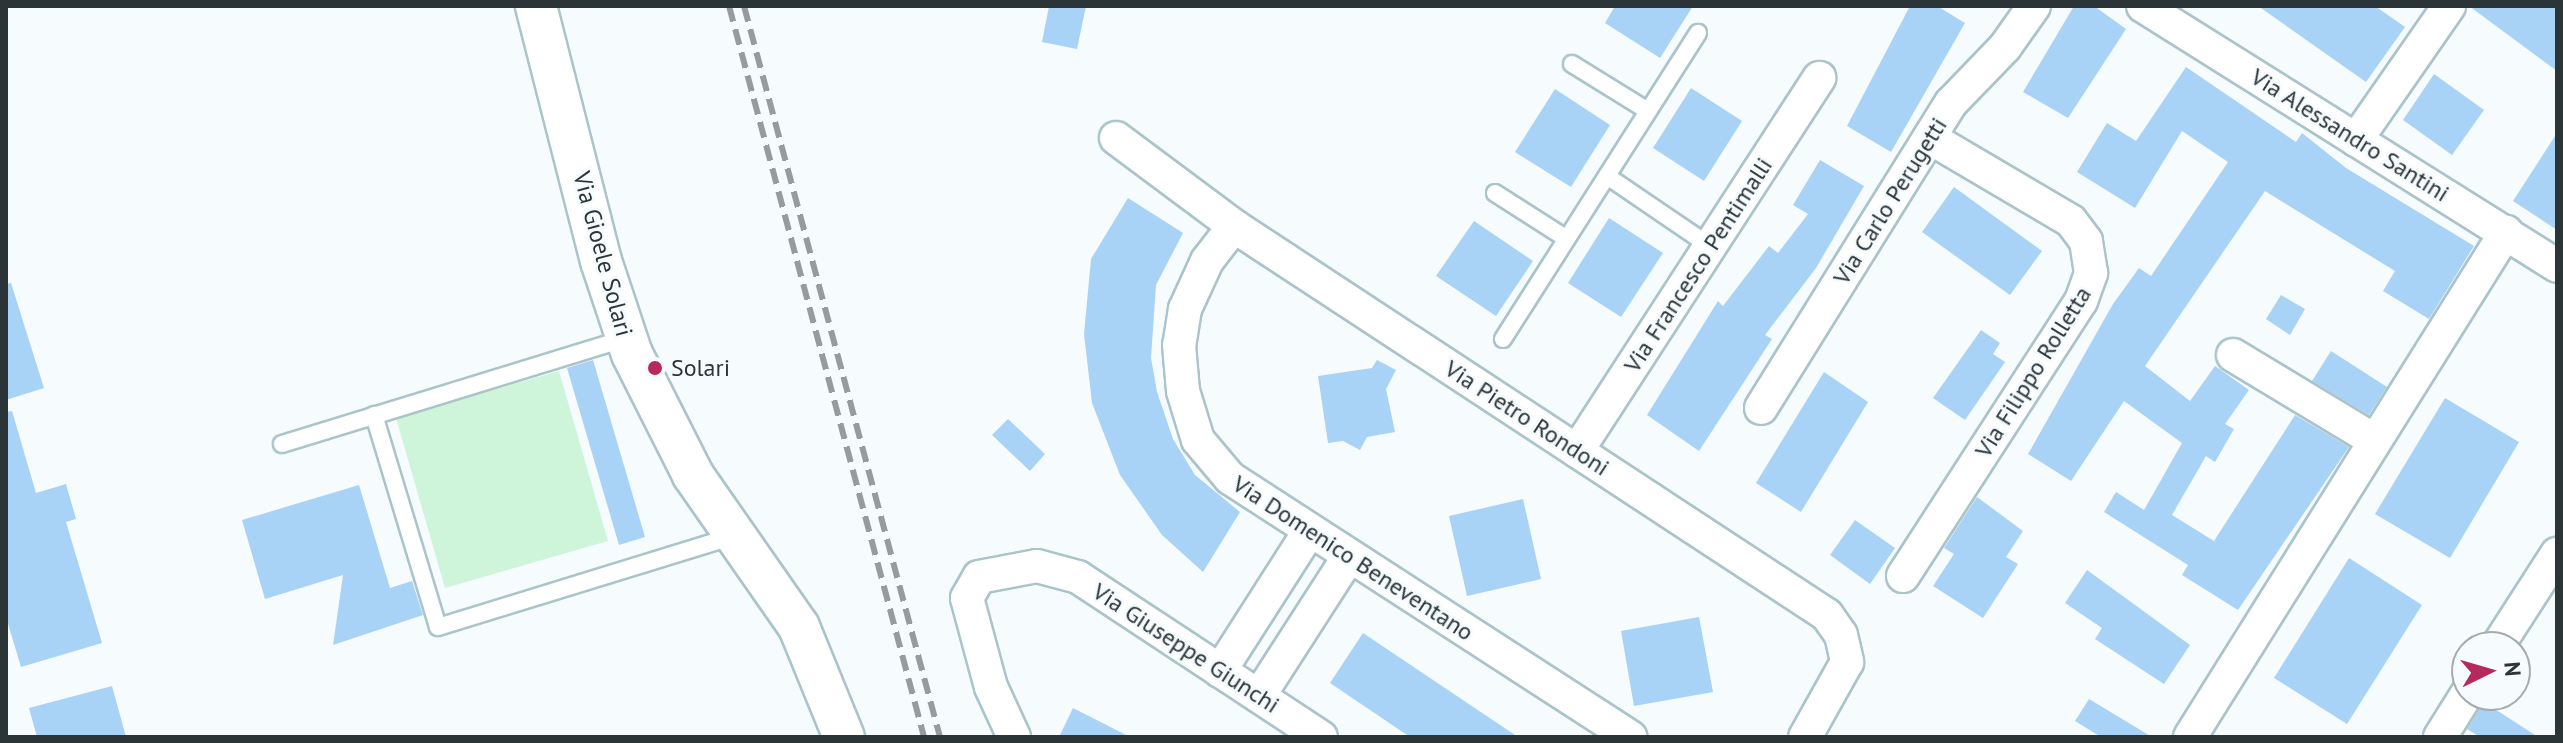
<!DOCTYPE html>
<html>
<head>
<meta charset="utf-8">
<style>
	body { margin:0 }
	#map { position:relative; width:2563px; height:743px; overflow:hidden; background:#f6fbfd; font-family:"PT Sans",sans-serif }
	div>[style] { position:absolute }
	.green>* { inset:0; background:#cef4da }
	.building>* { inset:0; background:#a8d3f7 }
	.roads { filter:drop-shadow(2px 0 #aac4ca) drop-shadow(-2px 0 #aac4ca) drop-shadow(0 2px #aac4ca) drop-shadow(0 -2px #aac4ca) }
	.service>* { height:16px; margin:-8px; padding:0 8px; transform-origin:8px; border-radius:8px; background:#fff }
	.minor>* { height:32px; margin:-16px; padding:0 16px; transform-origin:16px; border-radius:16px; background:#fff }
	.tertiary>* { height:40px; margin:-20px; padding:0 20px; transform-origin:20px; border-radius:20px; background:#fff }
	.rail>* { height:6px; margin-top:-3px; transform-origin:0; background:repeating-linear-gradient(90deg,#949c9e 0 16px,transparent 0 24px) }
	.dots>* { width:22px; height:22px; translate:-50% -50%; box-sizing:border-box; border:4px solid #f6fbfd; border-radius:50% }
	span { translate:-50% -50%; white-space:nowrap; text-align:center; line-height:1.15; -webkit-text-stroke:6px #f6fbfd; paint-order:stroke }
	.street-label { font-size:24px; color:#2b3538 }
	.poi-label { font-size:24px; color:#2b3538 }
	.left { translate:0 -50%; text-align:left }
	.frame { position:absolute; inset:0; border:8px solid #2b3538; pointer-events:none }
	.north { position:absolute; left:2451px; top:631px; width:80px; height:80px; box-sizing:border-box; background:#f6fbfd; border:2px solid #a5acae; border-radius:50%; rotate:85deg; font-size:22px; font-weight:700; line-height:32px; text-align:center; color:#2b3538 }
	.north::after { content:''; display:block; margin:auto; width:28px; height:36px; background:#b6295f; clip-path:polygon(50% 0,100% 100%,50% 72%,0 100%) }
</style>
</head>
<body>
<div id="map">
	<div class="green">
		<div style="clip-path:polygon(559px 371px,608px 541px,445px 588px,396px 418px)"></div>
	</div>
	<div class="building">
		<div style="clip-path:polygon(1049px 6px,1086px 6px,1077px 49px,1042px 42px)"></div>
		<div style="clip-path:polygon(1615px 6px,1693px 6px,1660px 58px,1605px 23px)"></div>
		<div style="clip-path:polygon(1910px 6px,1937px 6px,1965px 23px,1891px 152px,1847px 126px)"></div>
		<div style="clip-path:polygon(2074px 6px,2094px 6px,2126px 29px,2068px 118px,2023px 92px)"></div>
		<div style="clip-path:polygon(2258px 6px,2375px 6px,2405px 27px,2366px 82px)"></div>
		<div style="clip-path:polygon(2469px 6px,2557px 6px,2557px 71px)"></div>
		<div style="clip-path:polygon(2186px 67px,2296px 142px,2302px 133px,2346px 168px,2474px 246px,2429px 319px,2383px 291px,2395px 271px,2265px 191px,2145px 366px,2190px 401px,2215px 366px,2249px 390px,2225px 424px,2234px 429px,2215px 462px,2206px 456px,2172px 515px,2214px 541px,2295px 415px,2349px 447px,2238px 610px,2182px 575px,2188px 565px,2104px 512px,2116px 492px,2144px 510px,2182px 443px,2124px 401px,2071px 481px,2028px 454px,2113px 304px,2139px 268px,2151px 276px,2228px 162px,2182px 131px,2135px 208px,2077px 172px,2107px 123px,2136px 141px)"></div>
		<div style="clip-path:polygon(2434px 74px,2484px 110px,2452px 155px,2403px 120px)"></div>
		<div style="clip-path:polygon(1691px 88px,1742px 121px,1704px 181px,1653px 148px)"></div>
		<div style="clip-path:polygon(1555px 89px,1610px 125px,1571px 187px,1515px 152px)"></div>
		<div style="clip-path:polygon(2557px 133px,2557px 230px,2513px 201px)"></div>
		<div style="clip-path:polygon(1820px 160px,1864px 186px,1816px 268px,1765px 335px,1772px 339px,1699px 451px,1647px 415px,1718px 301px,1723px 306px,1769px 246px,1778px 253px,1808px 214px,1793px 205px)"></div>
		<div style="clip-path:polygon(1954px 187px,2042px 251px,2010px 295px,1922px 232px)"></div>
		<div style="clip-path:polygon(1128px 198px,1183px 233px,1156px 285px,1151px 358px,1157px 392px,1173px 439px,1195px 475px,1240px 512px,1203px 572px,1162px 535px,1120px 475px,1092px 403px,1084px 334px,1091px 259px)"></div>
		<div style="clip-path:polygon(1609px 218px,1663px 253px,1621px 317px,1568px 283px)"></div>
		<div style="clip-path:polygon(1474px 221px,1533px 261px,1496px 316px,1436px 276px)"></div>
		<div style="clip-path:polygon(11px 283px,44px 388px,6px 400px,6px 284px)"></div>
		<div style="clip-path:polygon(2281px 295px,2305px 309px,2290px 335px,2266px 319px)"></div>
		<div style="clip-path:polygon(1981px 330px,2000px 343px,1993px 354px,2005px 362px,1965px 420px,1933px 398px)"></div>
		<div style="clip-path:polygon(2331px 351px,2387px 387px,2369px 415px,2312px 381px)"></div>
		<div style="clip-path:polygon(593px 360px,645px 537px,619px 545px,567px 368px)"></div>
		<div style="clip-path:polygon(1377px 360px,1396px 370px,1386px 389px,1395px 432px,1367px 437px,1360px 450px,1343px 441px,1328px 443px,1318px 376px,1372px 368px)"></div>
		<div style="clip-path:polygon(1824px 372px,1868px 402px,1801px 512px,1756px 483px)"></div>
		<div style="clip-path:polygon(2445px 398px,2519px 442px,2450px 558px,2375px 514px)"></div>
		<div style="clip-path:polygon(12px 411px,36px 493px,66px 484px,76px 519px,66px 522px,102px 643px,21px 667px,6px 617px,6px 412px)"></div>
		<div style="clip-path:polygon(1008px 419px,1045px 454px,1030px 471px,992px 435px)"></div>
		<div style="clip-path:polygon(359px 485px,390px 588px,412px 581px,423px 615px,333px 645px,343px 575px,265px 599px,242px 520px)"></div>
		<div style="clip-path:polygon(1977px 497px,2023px 531px,2006px 557px,2018px 564px,1983px 618px,1933px 586px,1954px 554px,1944px 548px)"></div>
		<div style="clip-path:polygon(1523px 499px,1541px 579px,1467px 596px,1449px 516px)"></div>
		<div style="clip-path:polygon(1855px 520px,1895px 548px,1870px 584px,1830px 555px)"></div>
		<div style="clip-path:polygon(2349px 558px,2422px 605px,2347px 724px,2274px 678px)"></div>
		<div style="clip-path:polygon(2087px 570px,2190px 645px,2164px 684px,2095px 639px,2102px 628px,2065px 603px)"></div>
		<div style="clip-path:polygon(1699px 617px,1713px 692px,1634px 706px,1621px 631px)"></div>
		<div style="clip-path:polygon(1363px 633px,1518px 737px,1410px 737px,1330px 683px)"></div>
		<div style="clip-path:polygon(112px 686px,126px 737px,37px 737px,29px 708px)"></div>
		<div style="clip-path:polygon(2089px 699px,2152px 737px,2101px 737px,2075px 721px)"></div>
		<div style="clip-path:polygon(2484px 702px,2538px 737px,2480px 737px,2467px 729px)"></div>
		<div style="clip-path:polygon(1073px 708px,1130px 737px,1059px 737px)"></div>
	</div>
	<div class="roads">
		<div class="service">
			<div style="left:1572px;top:64px;width:89px;rotate:31.7deg"></div>
			<div style="left:1607px;top:176px;width:125px;rotate:34.2deg"></div>
			<div style="left:1495px;top:193px;width:85px;rotate:32.6deg"></div>
			<div style="left:1503px;top:339px;width:363px;rotate:-57.5deg"></div>
			<div style="left:374px;top:415px;width:221px;rotate:73.2deg"></div>
			<div style="left:438px;top:627px;width:310px;rotate:-17.1deg"></div>
			<div style="left:282px;top:444px;width:360px;rotate:-17.1deg"></div>
		</div>
		<div class="minor">
			<div style="left:2143px;top:6px;width:489px;rotate:32.1deg"></div>
			<div style="left:1116px;top:138px;width:147px;rotate:36.7deg"></div>
			<div style="left:1234px;top:226px;width:709px;rotate:33.26deg"></div>
			<div style="left:1827px;top:615px;width:24px;rotate:55deg"></div>
			<div style="left:1841px;top:635px;width:28px;rotate:77deg"></div>
			<div style="left:1847px;top:662px;width:86px;rotate:119.2deg"></div>
			<div style="left:2356px;top:140px;width:163px;rotate:-55.2deg"></div>
			<div style="left:1234px;top:226px;width:44px;rotate:127.6deg"></div>
			<div style="left:1207px;top:261px;width:53px;rotate:114.6deg"></div>
			<div style="left:1185px;top:309px;width:36px;rotate:99deg"></div>
			<div style="left:1179px;top:345px;width:46px;rotate:85deg"></div>
			<div style="left:1183px;top:391px;width:51px;rotate:73deg"></div>
			<div style="left:1198px;top:440px;width:50px;rotate:49.9deg"></div>
			<div style="left:1230px;top:478px;width:477px;rotate:32.9deg"></div>
			<div style="left:2233px;top:355px;width:165px;rotate:31.1deg"></div>
			<div style="left:1761px;top:408px;width:359px;rotate:-58.1deg"></div>
			<div style="left:1951px;top:103px;width:78px;rotate:-46deg"></div>
			<div style="left:2005px;top:47px;width:50px;rotate:-54.7deg"></div>
			<div style="left:1577px;top:451px;width:445px;rotate:-57deg"></div>
			<div style="left:1903px;top:576px;width:328px;rotate:-57.1deg"></div>
			<div style="left:2081px;top:301px;width:30px;rotate:-70deg"></div>
			<div style="left:2091px;top:273px;width:32px;rotate:-99deg"></div>
			<div style="left:2086px;top:241px;width:25px;rotate:-127deg"></div>
			<div style="left:2071px;top:221px;width:164px;rotate:-149.5deg"></div>
			<div style="left:2497px;top:647px;width:111px;rotate:-57.2deg"></div>
			<div style="left:1220px;top:671px;width:165px;rotate:-57.4deg"></div>
			<div style="left:1259px;top:696px;width:164px;rotate:-57.2deg"></div>
			<div style="left:1014px;top:737px;width:55px;rotate:-114.7deg"></div>
			<div style="left:991px;top:687px;width:92px;rotate:-105.1deg"></div>
			<div style="left:967px;top:598px;width:24px;rotate:-60deg"></div>
			<div style="left:979px;top:577px;width:59px;rotate:-10.7deg"></div>
			<div style="left:1037px;top:566px;width:42px;rotate:15deg"></div>
			<div style="left:1078px;top:577px;width:291px;rotate:33.4deg"></div>
			<div style="left:2190px;top:737px;width:596px;rotate:-57.96deg"></div>
			<div style="left:2440px;top:737px;width:51px;rotate:-57.9deg"></div>
		</div>
		<div class="tertiary">
			<div style="left:536px;top:6px;width:263px;rotate:75.7deg"></div>
			<div style="left:601px;top:261px;width:98px;rotate:71.6deg"></div>
			<div style="left:632px;top:354px;width:136px;rotate:63.2deg"></div>
			<div style="left:693px;top:475px;width:185px;rotate:55.1deg"></div>
			<div style="left:799px;top:627px;width:119px;rotate:67.8deg"></div>
		</div>
	</div>
	<div class="rail">
		<div style="left:729px;top:6px;width:757px;rotate:75.06deg"></div>
		<div style="left:744px;top:6px;width:757px;rotate:74.99deg"></div>
	</div>
	<div class="dots">
		<div style="left:655px;top:368px;background:#b6295f"></div>
	</div>
	<div class="street-label">
		<span style="left:2350px;top:135px;rotate:32deg">Via Alessandro Santini</span>
		<span style="left:1890px;top:201px;rotate:-58deg">Via Carlo Perugetti</span>
		<span style="left:603px;top:254px;rotate:75deg">Via Gioele Solari</span>
		<span style="left:1698px;top:265px;rotate:-57deg">Via Francesco Pentimalli</span>
		<span style="left:2033px;top:372px;rotate:-58deg">Via Filippo Rolletta</span>
		<span style="left:1527px;top:418px;rotate:33deg">Via Pietro Rondoni</span>
		<span style="left:1353px;top:558px;rotate:33deg">Via Domenico Beneventano</span>
		<span style="left:1186px;top:648px;rotate:33deg">Via Giuseppe Giunchi</span>
	</div>
	<div class="poi-label">
		<span class="left" style="left:671px;top:368px">Solari</span>
	</div>
	<div class="frame"></div>
	<div class="north">N</div>
</div>
</body>
</html>
